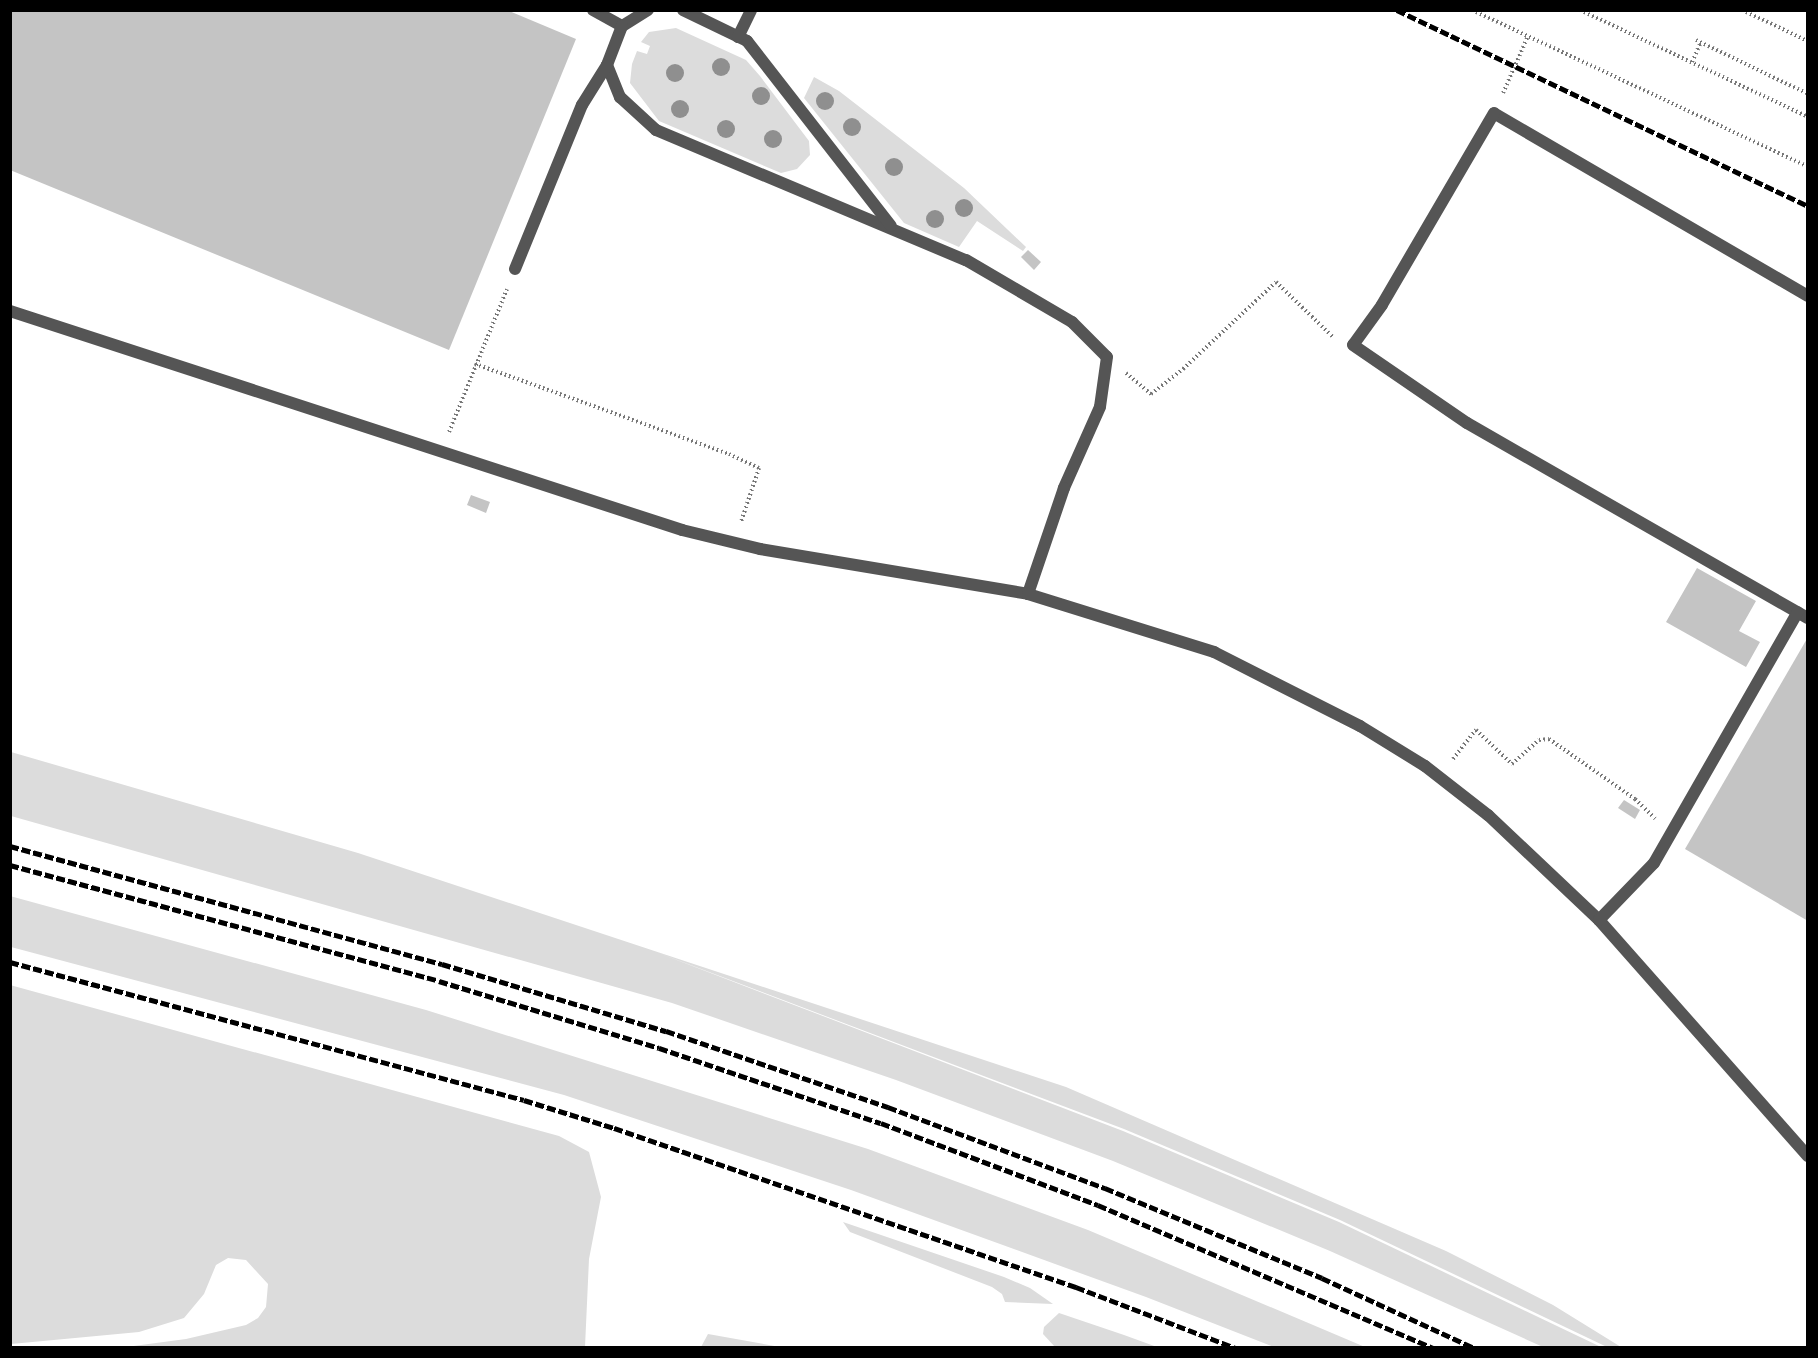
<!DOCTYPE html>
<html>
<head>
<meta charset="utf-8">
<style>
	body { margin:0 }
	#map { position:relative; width:1818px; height:1358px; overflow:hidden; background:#fff; font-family:"Source Sans 3",sans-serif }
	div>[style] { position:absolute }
	.green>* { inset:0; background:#dcdcdc }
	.building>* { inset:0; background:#c4c4c4 }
	.path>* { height:4px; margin-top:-2px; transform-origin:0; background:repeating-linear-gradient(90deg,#777 0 1.5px,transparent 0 4.5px) }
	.service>* { height:12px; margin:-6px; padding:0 6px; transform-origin:6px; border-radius:6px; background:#555 }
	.rail>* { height:4.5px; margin-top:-2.25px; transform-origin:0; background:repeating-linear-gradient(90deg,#000 0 9px,transparent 0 12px) }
	.trees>* { width:18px; height:18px; margin:-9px; border-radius:50%; background:#8f8f8f }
	span { translate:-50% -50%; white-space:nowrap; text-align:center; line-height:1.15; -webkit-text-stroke:4.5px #fff; paint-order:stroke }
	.frame { position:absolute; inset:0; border:12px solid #000; pointer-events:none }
</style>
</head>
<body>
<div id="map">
	<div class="green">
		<div style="clip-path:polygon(676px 28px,746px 60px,760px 76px,809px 141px,810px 155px,797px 169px,781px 173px,659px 121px,630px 83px,632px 64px,637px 51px,647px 54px,650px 46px,641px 42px,649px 32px)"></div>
		<div style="clip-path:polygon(814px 77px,839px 91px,964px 188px,1026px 247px,1023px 251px,977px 221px,959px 247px,904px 223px,804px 98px)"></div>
		<div style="clip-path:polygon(11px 752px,358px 853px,1066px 1087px,1446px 1251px,1553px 1305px,1621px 1347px,1607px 1347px,1340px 1220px,1124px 1129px,656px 952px,1123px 1131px,1339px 1222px,1601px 1347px,1543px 1347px,1330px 1251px,1113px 1161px,896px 1080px,672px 1003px,11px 816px)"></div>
		<div style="clip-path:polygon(10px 896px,426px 1010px,868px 1149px,1088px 1230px,1365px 1347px,1274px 1347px,1146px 1297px,851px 1190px,564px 1095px,11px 947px)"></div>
		<div style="clip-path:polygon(10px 985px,559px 1136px,589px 1152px,601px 1197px,589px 1259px,585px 1347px,126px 1347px,186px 1339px,246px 1325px,258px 1318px,266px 1307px,268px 1284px,246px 1260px,228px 1258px,216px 1265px,204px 1294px,184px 1318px,139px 1332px,11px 1344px)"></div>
		<div style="clip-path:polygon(843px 1222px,1004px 1277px,1030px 1288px,1053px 1304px,1005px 1302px,1002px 1294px,992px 1287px,850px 1232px)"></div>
		<div style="clip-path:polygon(1059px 1313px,1124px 1335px,1157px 1347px,1055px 1347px,1043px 1334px,1044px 1327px)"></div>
		<div style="clip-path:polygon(708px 1334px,780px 1347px,701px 1347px)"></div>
	</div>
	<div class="building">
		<div style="clip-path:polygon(10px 10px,507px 10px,576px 39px,449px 350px,10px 170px)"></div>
		<div style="clip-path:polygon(1028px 250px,1041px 262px,1034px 270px,1021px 257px)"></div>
		<div style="clip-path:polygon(471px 495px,490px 502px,486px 513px,467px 505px)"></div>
		<div style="clip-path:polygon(1697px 568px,1756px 601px,1739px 631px,1760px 642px,1746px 667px,1666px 622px)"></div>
		<div style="clip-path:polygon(1808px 637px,1808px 921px,1685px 849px)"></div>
		<div style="clip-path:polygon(1624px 800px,1640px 810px,1635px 819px,1618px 808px)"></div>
	</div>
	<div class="path">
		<div style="left:1472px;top:10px;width:371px;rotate:25deg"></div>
		<div style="left:1580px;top:10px;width:252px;rotate:25.1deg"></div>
		<div style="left:1742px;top:10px;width:73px;rotate:25.2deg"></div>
		<div style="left:1696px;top:40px;width:124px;rotate:25.7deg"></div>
		<div style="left:1692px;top:62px;width:22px;rotate:-66deg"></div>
		<div style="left:1503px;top:93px;width:62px;rotate:-66.3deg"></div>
		<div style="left:475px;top:364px;width:269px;rotate:19.5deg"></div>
		<div style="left:729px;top:454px;width:33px;rotate:25deg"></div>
		<div style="left:759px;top:468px;width:57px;rotate:108.4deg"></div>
		<div style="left:1126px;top:373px;width:33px;rotate:40deg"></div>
		<div style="left:1151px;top:394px;width:41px;rotate:-38deg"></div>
		<div style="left:1183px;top:369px;width:127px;rotate:-43.1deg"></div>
		<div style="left:1276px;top:282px;width:79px;rotate:44deg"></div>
		<div style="left:449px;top:432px;width:154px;rotate:-67.9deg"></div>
		<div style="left:1453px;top:759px;width:37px;rotate:-52deg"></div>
		<div style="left:1476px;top:730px;width:50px;rotate:43.4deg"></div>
		<div style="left:1512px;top:764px;width:36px;rotate:-42deg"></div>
		<div style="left:1539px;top:740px;width:10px;rotate:-6deg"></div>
		<div style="left:1549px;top:739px;width:105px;rotate:34.9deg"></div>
		<div style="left:1635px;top:799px;width:28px;rotate:44deg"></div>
	</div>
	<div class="service">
		<div style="left:593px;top:10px;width:33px;rotate:29deg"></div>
		<div style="left:648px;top:10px;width:31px;rotate:148deg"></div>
		<div style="left:622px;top:26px;width:42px;rotate:111deg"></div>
		<div style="left:607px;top:65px;width:35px;rotate:68deg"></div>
		<div style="left:620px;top:97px;width:49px;rotate:42.5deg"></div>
		<div style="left:656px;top:130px;width:336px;rotate:22.8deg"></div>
		<div style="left:966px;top:260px;width:123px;rotate:30.3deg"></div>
		<div style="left:1072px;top:322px;width:49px;rotate:45deg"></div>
		<div style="left:1107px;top:357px;width:50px;rotate:98deg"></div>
		<div style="left:1100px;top:407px;width:89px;rotate:114deg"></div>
		<div style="left:1064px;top:488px;width:112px;rotate:108.8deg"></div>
		<div style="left:683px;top:10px;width:71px;rotate:25.8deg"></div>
		<div style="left:747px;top:41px;width:234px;rotate:52.1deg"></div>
		<div style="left:738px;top:37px;width:30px;rotate:-64deg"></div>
		<div style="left:515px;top:269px;width:177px;rotate:-67.8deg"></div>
		<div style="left:582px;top:105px;width:47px;rotate:-58deg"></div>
		<div style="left:1808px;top:296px;width:363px;rotate:-149.8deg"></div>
		<div style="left:1494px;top:113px;width:222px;rotate:120.3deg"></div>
		<div style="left:1382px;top:305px;width:49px;rotate:125.9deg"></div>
		<div style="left:1353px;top:345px;width:138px;rotate:34.4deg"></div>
		<div style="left:1467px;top:423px;width:393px;rotate:29.8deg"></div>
		<div style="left:10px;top:311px;width:707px;rotate:18.05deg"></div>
		<div style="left:682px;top:530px;width:80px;rotate:13.7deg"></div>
		<div style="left:760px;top:549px;width:272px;rotate:9.5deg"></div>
		<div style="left:1028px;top:594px;width:195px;rotate:17.3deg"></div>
		<div style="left:1214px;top:652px;width:164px;rotate:26.9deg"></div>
		<div style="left:1360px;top:726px;width:76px;rotate:31.6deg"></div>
		<div style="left:1425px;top:766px;width:80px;rotate:37.9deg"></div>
		<div style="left:1488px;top:815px;width:153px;rotate:43.4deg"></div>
		<div style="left:1599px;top:920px;width:315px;rotate:48.5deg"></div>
		<div style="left:1599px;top:920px;width:79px;rotate:-46deg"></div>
		<div style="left:1654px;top:863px;width:289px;rotate:-60.2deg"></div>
	</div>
	<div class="rail">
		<div style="left:1397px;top:10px;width:455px;rotate:25.5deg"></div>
		<div style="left:10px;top:846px;width:448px;rotate:15.3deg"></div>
		<div style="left:442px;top:964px;width:234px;rotate:16.7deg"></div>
		<div style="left:666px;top:1031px;width:235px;rotate:18.9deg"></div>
		<div style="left:888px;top:1107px;width:232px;rotate:20.5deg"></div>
		<div style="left:1105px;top:1188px;width:235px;rotate:22.5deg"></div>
		<div style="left:1322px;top:1278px;width:167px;rotate:24.7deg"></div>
		<div style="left:10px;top:865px;width:444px;rotate:15.1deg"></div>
		<div style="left:439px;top:981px;width:230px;rotate:16.9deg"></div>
		<div style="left:659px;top:1048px;width:234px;rotate:18.7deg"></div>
		<div style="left:881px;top:1123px;width:232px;rotate:20.7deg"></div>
		<div style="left:1098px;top:1205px;width:364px;rotate:23.1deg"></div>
		<div style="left:10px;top:962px;width:532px;rotate:15.03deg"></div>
		<div style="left:524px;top:1100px;width:94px;rotate:17.3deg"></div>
		<div style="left:614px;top:1128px;width:489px;rotate:19deg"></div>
		<div style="left:1076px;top:1287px;width:171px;rotate:20.9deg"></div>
	</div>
	<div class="trees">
		<div style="left:721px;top:67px"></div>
		<div style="left:675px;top:73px"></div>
		<div style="left:761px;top:96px"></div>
		<div style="left:825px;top:101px"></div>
		<div style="left:680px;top:109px"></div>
		<div style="left:852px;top:127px"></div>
		<div style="left:726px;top:129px"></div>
		<div style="left:773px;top:139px"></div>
		<div style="left:894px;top:167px"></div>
		<div style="left:964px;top:208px"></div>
		<div style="left:935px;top:219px"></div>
	</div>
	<div class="frame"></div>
</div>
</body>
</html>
